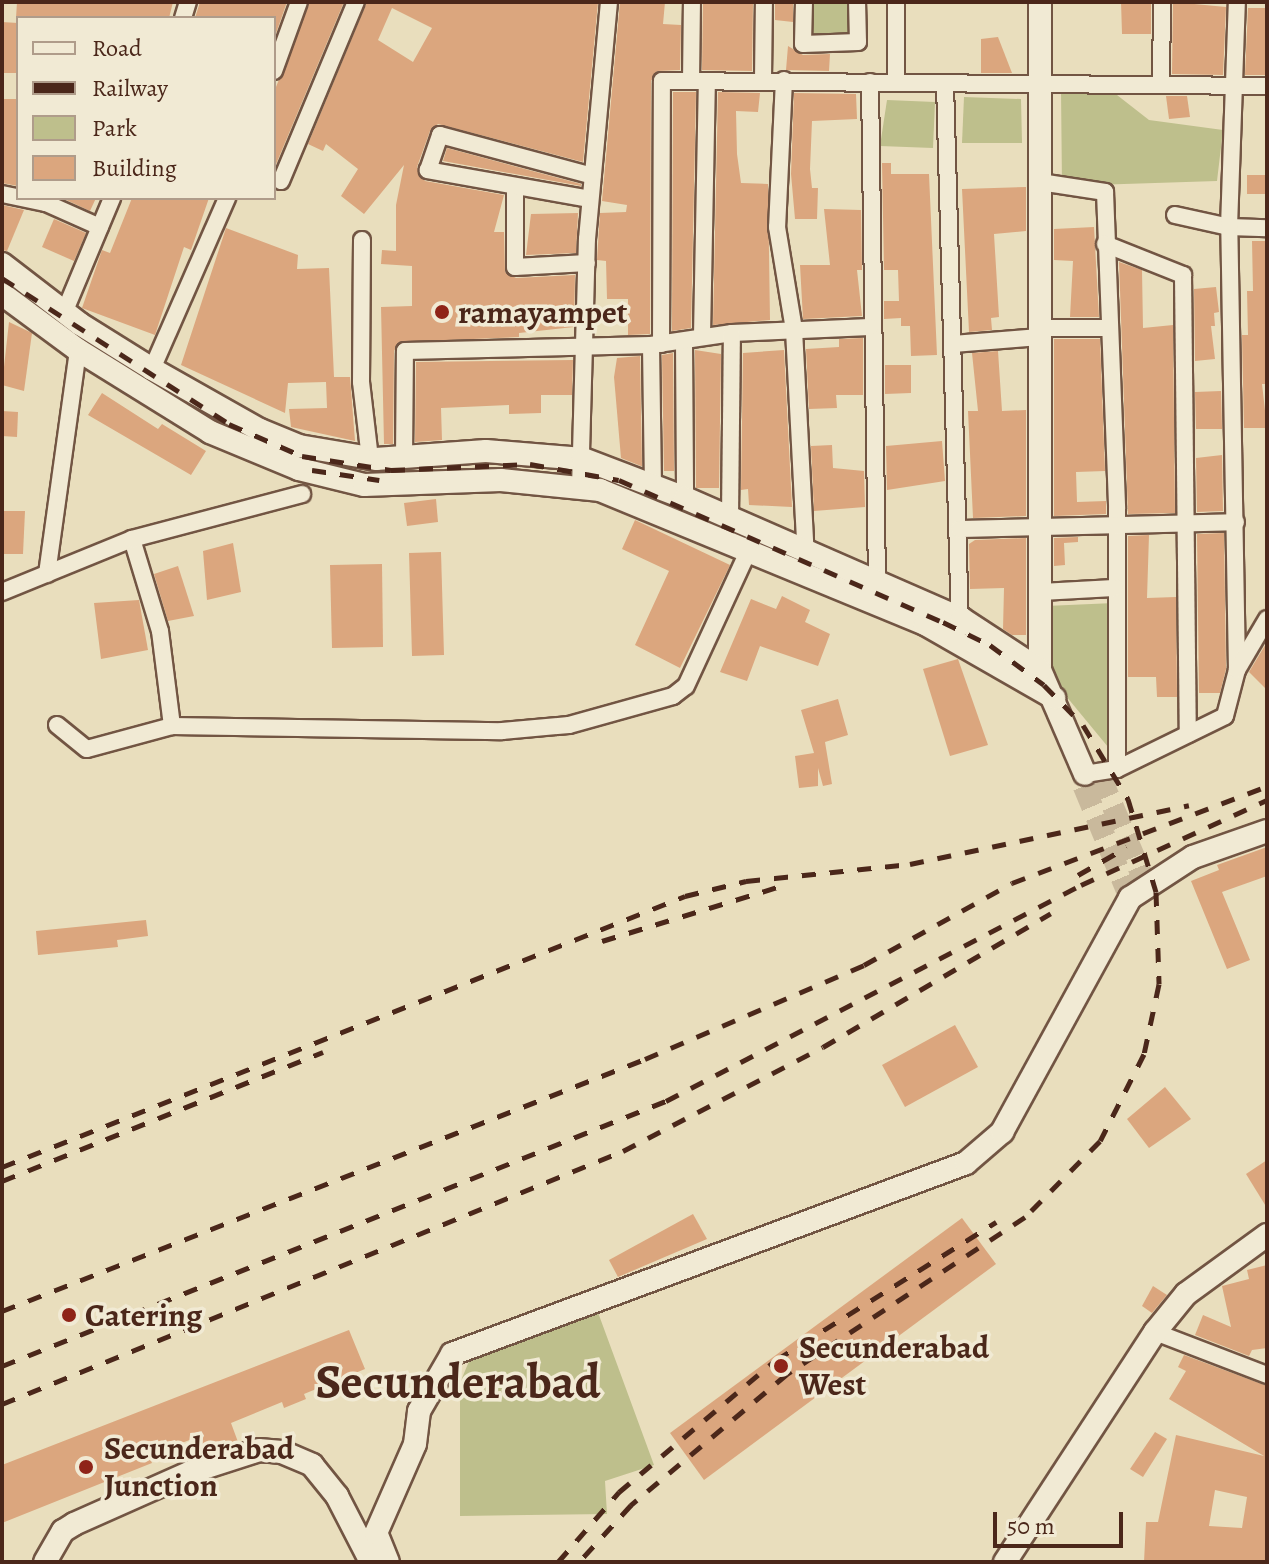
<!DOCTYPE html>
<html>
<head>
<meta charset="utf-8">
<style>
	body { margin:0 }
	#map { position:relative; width:1269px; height:1564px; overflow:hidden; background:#e9debd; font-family:Alegreya,serif }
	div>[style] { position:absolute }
	.green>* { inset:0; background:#bebf8c }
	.building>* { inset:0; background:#dba67e }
	.secondary-tunnel>* { height:22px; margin-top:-11px; transform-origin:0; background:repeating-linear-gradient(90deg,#c9b99c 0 22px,transparent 0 33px) }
	.roads { filter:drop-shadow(2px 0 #725543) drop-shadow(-2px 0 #725543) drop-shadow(0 2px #725543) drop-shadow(0 -2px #725543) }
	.street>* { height:16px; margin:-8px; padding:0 8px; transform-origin:8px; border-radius:8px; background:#f1ead4 }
	.secondary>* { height:22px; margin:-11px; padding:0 11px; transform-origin:11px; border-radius:11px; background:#f1ead4 }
	.rail>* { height:5px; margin-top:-2.5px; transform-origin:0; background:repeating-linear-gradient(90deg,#4b271a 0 14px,transparent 0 28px) }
	.dots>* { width:22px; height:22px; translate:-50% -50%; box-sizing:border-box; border:4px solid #f1ead4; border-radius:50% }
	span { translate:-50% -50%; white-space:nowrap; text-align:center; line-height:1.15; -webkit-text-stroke:7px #f1ead4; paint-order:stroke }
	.poi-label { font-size:32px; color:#4b271a; font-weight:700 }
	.left { translate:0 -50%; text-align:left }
	.town-label { font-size:48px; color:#4b271a; font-weight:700 }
	.frame { position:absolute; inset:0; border:4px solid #4b271a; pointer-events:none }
	.legend { position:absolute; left:16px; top:16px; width:260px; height:184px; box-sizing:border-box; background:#f1ead4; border:2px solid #af9c8a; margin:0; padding:10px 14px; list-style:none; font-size:24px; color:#4b271a }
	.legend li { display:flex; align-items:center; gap:16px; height:40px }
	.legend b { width:40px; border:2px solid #af9c8a }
	.scale { position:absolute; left:993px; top:1512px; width:130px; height:36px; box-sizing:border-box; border:4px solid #4b271a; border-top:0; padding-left:10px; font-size:24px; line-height:28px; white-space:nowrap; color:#4b271a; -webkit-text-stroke:6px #f1ead4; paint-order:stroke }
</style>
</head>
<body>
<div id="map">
	<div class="green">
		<div style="clip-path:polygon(806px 2px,853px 2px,853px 39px,806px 40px)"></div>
		<div style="clip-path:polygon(1061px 90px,1117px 95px,1149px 120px,1223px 130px,1217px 181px,1062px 186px)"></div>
		<div style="clip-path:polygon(964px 97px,1021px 99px,1022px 143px,962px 143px)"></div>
		<div style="clip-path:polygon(887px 100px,935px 102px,933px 148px,880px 146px)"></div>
		<div style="clip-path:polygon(1114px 603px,1113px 753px,1047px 673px,1046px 606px)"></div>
		<div style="clip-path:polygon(596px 1307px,654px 1465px,605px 1481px,607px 1514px,460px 1516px,460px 1383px,472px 1354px)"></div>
	</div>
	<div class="building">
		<div style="clip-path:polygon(17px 2px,173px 2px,169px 18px,16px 18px)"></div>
		<div style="clip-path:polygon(200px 2px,287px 2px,274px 39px,274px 18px,195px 18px)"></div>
		<div style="clip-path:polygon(310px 2px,344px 2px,274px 169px,274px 92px)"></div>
		<div style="clip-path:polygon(evenodd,367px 2px,598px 2px,583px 162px,438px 124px,430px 131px,417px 167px,425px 181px,504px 195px,494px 232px,504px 232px,505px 272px,516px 278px,575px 275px,574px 327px,519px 333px,519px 337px,399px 342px,394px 351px,393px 444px,384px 444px,381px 307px,412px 306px,412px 266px,381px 264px,382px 250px,396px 251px,396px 205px,404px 165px,364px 214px,341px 196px,358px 169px,326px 144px,323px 151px,308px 144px,367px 2px,392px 8px,432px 28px,413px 62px,378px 40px,392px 8px)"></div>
		<div style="clip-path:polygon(620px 2px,665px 2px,663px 24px,681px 25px,680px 70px,657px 71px,651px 81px,650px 334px,628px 335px,628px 299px,607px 299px,606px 261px,597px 260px,600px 213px,626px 212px,627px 205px,602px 201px)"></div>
		<div style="clip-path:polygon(703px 2px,753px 2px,752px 71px,702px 70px)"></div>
		<div style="clip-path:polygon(775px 2px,793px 2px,793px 22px,775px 20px)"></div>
		<div style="clip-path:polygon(1121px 2px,1151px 2px,1151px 34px,1122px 34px)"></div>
		<div style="clip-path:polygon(1173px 2px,1226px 7px,1223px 75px,1172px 74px)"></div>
		<div style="clip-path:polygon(1248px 8px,1267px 8px,1267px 75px,1245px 75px)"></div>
		<div style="clip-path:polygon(2px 22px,18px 23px,18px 73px,2px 73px)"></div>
		<div style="clip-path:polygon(998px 37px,1012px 73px,981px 73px,981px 39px)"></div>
		<div style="clip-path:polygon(788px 46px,803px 55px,830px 54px,829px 71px,786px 70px)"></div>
		<div style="clip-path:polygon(673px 92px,696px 92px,691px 328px,672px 331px)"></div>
		<div style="clip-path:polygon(718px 92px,760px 93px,758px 112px,736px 111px,737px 154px,741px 183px,768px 184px,770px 320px,713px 325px)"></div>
		<div style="clip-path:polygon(794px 93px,856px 94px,857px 119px,812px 121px,810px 169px,812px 188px,818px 188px,817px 219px,795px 219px,791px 174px)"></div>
		<div style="clip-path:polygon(1166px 96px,1187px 96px,1190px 117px,1169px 119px)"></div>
		<div style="clip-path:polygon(2px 99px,18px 99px,18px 186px,2px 183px)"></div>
		<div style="clip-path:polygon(447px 148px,581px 184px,581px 186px,443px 161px)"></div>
		<div style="clip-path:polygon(882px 163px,891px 163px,891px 174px,929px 174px,937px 355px,911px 356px,910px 326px,901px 326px,901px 318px,884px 319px,884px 301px,899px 301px,898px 270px,884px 270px)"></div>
		<div style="clip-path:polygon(1247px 175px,1267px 175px,1267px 194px,1247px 194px)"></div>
		<div style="clip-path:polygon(1026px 187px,1026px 231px,994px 234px,999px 317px,991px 318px,992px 330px,969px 332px,962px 189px)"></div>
		<div style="clip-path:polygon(62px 198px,96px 198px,90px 211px)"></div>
		<div style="clip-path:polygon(132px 198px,209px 198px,191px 250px,184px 247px,155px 335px,82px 308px,102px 250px,110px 253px)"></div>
		<div style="clip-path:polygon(2px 205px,24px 210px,7px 251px,2px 250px)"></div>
		<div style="clip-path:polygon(824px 209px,861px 210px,862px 270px,857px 270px,862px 316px,803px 319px,800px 265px,830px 265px)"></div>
		<div style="clip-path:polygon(578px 213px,576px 253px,526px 255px,531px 214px)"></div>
		<div style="clip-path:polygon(54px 219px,86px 233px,74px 261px,42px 247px)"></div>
		<div style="clip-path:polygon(1094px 227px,1099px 317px,1070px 317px,1073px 261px,1054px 260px,1054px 229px)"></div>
		<div style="clip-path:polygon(226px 228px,298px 255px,297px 269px,329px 268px,334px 377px,350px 377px,355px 441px,291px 427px,289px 409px,327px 408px,326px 382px,288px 383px,285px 413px,181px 365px)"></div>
		<div style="clip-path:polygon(1252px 241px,1267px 241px,1267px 384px,1262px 384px,1267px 428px,1244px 428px,1242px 335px,1248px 335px,1247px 291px,1253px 291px)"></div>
		<div style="clip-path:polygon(1119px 262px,1142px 270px,1143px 328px,1173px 325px,1175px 513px,1128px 514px)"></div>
		<div style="clip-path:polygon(1216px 287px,1219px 312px,1214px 313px,1215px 326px,1211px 326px,1215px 359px,1195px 361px,1194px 289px)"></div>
		<div style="clip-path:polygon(9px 322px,32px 333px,24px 391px,2px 385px)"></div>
		<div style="clip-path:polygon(863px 338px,863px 395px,836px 395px,837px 408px,809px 409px,806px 349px,839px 347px,839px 339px)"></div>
		<div style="clip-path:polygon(1054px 339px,1100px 339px,1105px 471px,1076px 472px,1077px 502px,1106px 501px,1106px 514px,1054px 516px)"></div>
		<div style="clip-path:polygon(695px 350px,721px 354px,719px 488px,696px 488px)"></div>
		<div style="clip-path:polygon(784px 350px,792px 507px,749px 505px,748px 489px,741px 490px,743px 353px)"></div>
		<div style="clip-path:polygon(998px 351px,1002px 411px,1026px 410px,1026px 516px,973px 518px,968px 411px,978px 411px,972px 353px)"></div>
		<div style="clip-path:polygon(673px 353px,674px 471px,664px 471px,662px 355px)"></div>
		<div style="clip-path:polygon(640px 356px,642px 466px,641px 466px,621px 458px,614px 377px,617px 358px)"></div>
		<div style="clip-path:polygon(573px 360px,572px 395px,541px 395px,541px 413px,509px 414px,509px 405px,441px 408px,442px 440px,415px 442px,416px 362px)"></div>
		<div style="clip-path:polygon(885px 365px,911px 365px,911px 393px,885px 394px)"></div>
		<div style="clip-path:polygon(1221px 391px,1222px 429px,1196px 429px,1195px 392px)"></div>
		<div style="clip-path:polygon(102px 393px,158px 429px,162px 424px,206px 451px,191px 475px,88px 415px)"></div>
		<div style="clip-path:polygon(2px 411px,18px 412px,17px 437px,2px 436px)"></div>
		<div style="clip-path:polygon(942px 441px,945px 481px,887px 490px,886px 446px)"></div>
		<div style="clip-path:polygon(832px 445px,833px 468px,864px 471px,865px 507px,814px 511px,811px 446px)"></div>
		<div style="clip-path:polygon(1222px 455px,1223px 511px,1197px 512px,1196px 458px)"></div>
		<div style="clip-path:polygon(436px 499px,438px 522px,407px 526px,404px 503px)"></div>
		<div style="clip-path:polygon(2px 511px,25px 511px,23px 554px,2px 554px)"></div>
		<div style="clip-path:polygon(635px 520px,730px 565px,680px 668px,635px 645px,669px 571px,622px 549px)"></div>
		<div style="clip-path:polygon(1224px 533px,1226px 669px,1220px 693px,1199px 693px,1197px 534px)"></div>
		<div style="clip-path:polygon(1149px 535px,1147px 598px,1176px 597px,1177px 697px,1157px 697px,1156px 677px,1128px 677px,1128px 536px)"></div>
		<div style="clip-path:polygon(1078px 537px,1078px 542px,1064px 543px,1065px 565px,1054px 566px,1054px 538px)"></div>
		<div style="clip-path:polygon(1026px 538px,1026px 635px,1012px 635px,1003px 629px,1004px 588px,970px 589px,969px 544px,975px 540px)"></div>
		<div style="clip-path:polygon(233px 543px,241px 592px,207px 600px,203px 551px)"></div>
		<div style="clip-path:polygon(441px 552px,444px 655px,412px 656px,409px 553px)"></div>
		<div style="clip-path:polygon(382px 564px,383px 647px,332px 648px,330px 565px)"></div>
		<div style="clip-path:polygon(178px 566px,194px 616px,168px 621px,154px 574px)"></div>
		<div style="clip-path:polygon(782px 596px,810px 610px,805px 622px,830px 634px,818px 666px,760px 646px,747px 681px,720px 672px,751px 599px,776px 609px)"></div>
		<div style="clip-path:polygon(139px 600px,148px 650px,101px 659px,94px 603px)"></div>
		<div style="clip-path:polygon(1267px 642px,1267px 690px,1249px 672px)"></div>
		<div style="clip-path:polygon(958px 659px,988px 745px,950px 756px,923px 669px)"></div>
		<div style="clip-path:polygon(838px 699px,848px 735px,825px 742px,832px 784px,823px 786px,818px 768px,818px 786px,799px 788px,795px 756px,814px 753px,801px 710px)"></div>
		<div style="clip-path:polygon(1267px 847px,1267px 876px,1222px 892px,1250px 960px,1227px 969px,1191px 881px,1219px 870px,1217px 865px)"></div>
		<div style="clip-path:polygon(146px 920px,148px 936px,117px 940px,118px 947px,38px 955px,36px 931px)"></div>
		<div style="clip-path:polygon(955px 1025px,978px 1067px,905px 1107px,882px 1065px)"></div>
		<div style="clip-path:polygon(1165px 1087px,1191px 1119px,1149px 1148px,1127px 1119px)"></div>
		<div style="clip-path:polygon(1267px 1160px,1267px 1208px,1246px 1174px)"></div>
		<div style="clip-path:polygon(693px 1214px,707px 1239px,618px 1277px,609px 1260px)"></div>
		<div style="clip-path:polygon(962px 1218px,996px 1264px,704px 1480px,670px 1433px)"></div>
		<div style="clip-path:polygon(1267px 1265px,1267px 1348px,1252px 1350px,1249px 1356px,1195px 1335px,1203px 1315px,1231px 1327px,1222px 1286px,1249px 1279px,1247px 1270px)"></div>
		<div style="clip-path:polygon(1153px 1286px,1167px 1295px,1152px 1313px,1142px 1306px)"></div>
		<div style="clip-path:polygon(349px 1330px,365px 1369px,304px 1394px,306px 1399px,284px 1408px,282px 1402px,231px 1423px,238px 1442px,203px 1453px,197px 1437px,149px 1456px,152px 1463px,2px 1523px,2px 1465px)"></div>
		<div style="clip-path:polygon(evenodd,1184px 1355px,1267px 1386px,1267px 1562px,1144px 1562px,1146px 1522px,1158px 1522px,1176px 1435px,1264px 1456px,1169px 1399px,1186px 1371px,1178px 1367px,1184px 1355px,1215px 1490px,1247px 1497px,1242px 1528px,1209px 1526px,1215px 1490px)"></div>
		<div style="clip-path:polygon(1155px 1432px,1167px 1439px,1143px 1477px,1130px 1469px)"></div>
	</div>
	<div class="secondary-tunnel">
		<div style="left:1130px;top:898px;width:126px;rotate:-112.5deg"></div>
		<div style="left:1082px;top:782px;width:9px;rotate:-69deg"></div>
		<div style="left:1085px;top:774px;width:15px;rotate:8deg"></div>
		<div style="left:1100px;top:776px;width:121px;rotate:67.1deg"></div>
	</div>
	<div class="roads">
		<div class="street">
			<div style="left:804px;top:2px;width:42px;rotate:91.4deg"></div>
			<div style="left:803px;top:44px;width:55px;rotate:-2.1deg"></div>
			<div style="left:858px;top:42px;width:40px;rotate:-91.4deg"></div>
			<div style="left:896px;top:2px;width:81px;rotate:90deg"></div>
			<div style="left:183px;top:18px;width:17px;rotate:-73deg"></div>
			<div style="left:274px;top:71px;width:73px;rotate:-70.1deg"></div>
			<div style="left:763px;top:79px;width:77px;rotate:-89.3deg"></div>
			<div style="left:784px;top:80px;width:147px;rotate:92.7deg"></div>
			<div style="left:777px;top:227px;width:104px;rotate:80.6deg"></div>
			<div style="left:794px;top:330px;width:229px;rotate:87deg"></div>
			<div style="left:691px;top:81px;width:79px;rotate:-89.3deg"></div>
			<div style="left:870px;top:82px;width:498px;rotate:89.2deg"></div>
			<div style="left:945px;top:83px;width:545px;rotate:88.42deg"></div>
			<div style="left:1161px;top:83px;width:81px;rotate:-89.3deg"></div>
			<div style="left:281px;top:181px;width:194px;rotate:-67.3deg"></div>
			<div style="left:1040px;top:182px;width:66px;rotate:8.7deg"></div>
			<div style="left:1105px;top:192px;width:317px;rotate:87.8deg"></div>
			<div style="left:1117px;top:509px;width:260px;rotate:90deg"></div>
			<div style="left:515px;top:189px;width:78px;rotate:90deg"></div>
			<div style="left:515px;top:267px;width:72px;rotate:-3.2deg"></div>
			<div style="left:2px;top:194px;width:45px;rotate:11.6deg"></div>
			<div style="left:47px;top:198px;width:5px;rotate:101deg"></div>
			<div style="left:46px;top:203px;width:59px;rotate:24deg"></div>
			<div style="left:590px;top:199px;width:165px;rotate:-169.9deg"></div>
			<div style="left:428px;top:170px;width:37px;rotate:-71deg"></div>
			<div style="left:440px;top:135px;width:158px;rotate:15deg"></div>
			<div style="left:1175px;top:215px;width:55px;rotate:12.5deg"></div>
			<div style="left:1229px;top:227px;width:38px;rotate:2deg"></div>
			<div style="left:362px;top:240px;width:142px;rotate:90.4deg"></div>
			<div style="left:361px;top:382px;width:78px;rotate:83.3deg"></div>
			<div style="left:1105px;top:244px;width:84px;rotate:21.7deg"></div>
			<div style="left:1183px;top:275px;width:459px;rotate:89.4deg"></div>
			<div style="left:64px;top:313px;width:125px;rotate:-67.3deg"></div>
			<div style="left:1040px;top:328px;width:69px"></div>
			<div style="left:702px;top:336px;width:255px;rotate:-88.9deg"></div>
			<div style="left:684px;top:342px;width:156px;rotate:89.6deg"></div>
			<div style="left:661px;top:344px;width:263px;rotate:-89.8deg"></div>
			<div style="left:662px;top:81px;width:605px;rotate:0.47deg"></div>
			<div style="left:953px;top:344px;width:87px;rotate:-4.6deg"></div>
			<div style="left:651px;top:345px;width:140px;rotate:89.2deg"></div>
			<div style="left:152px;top:369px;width:187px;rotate:-66.3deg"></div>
			<div style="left:404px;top:459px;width:108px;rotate:-89.5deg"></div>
			<div style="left:405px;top:351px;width:246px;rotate:-1.4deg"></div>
			<div style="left:651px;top:345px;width:82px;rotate:-8.4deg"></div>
			<div style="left:732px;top:333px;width:138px;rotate:-2.5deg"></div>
			<div style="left:580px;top:488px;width:249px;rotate:-88.4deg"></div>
			<div style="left:587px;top:239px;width:238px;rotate:-84.7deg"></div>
			<div style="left:730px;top:517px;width:184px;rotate:-89.4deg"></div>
			<div style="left:959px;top:529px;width:277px;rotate:-1.4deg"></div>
			<div style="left:132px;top:539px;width:96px;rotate:73.1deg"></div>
			<div style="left:160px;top:631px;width:96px;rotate:82.8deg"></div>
			<div style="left:47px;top:574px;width:226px;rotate:-82.1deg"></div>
			<div style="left:2px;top:592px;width:140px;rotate:-22.2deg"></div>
			<div style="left:132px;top:539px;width:176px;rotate:-14.8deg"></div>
			<div style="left:1040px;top:592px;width:75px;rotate:-3.1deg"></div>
			<div style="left:1237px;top:670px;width:443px;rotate:-91deg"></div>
			<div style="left:1229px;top:227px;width:225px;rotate:-88deg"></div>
			<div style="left:57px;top:725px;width:38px;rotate:39deg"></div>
			<div style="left:87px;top:749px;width:88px;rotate:-15.1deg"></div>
			<div style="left:172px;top:726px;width:330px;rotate:0.9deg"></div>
			<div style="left:502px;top:731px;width:67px;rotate:-5.1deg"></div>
			<div style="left:569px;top:725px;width:108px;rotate:-15.6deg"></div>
			<div style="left:673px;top:696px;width:16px;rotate:-38deg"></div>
			<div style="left:686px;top:686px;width:157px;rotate:-65.2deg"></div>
			<div style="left:1085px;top:774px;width:32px;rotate:-9deg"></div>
			<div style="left:1117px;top:769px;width:120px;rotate:-26.1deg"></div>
			<div style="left:1225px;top:716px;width:48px;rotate:-75.4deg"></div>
			<div style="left:1237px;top:670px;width:59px;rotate:-59.5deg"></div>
			<div style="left:1155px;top:1332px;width:120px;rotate:21deg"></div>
		</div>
		<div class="secondary">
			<div style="left:1040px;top:2px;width:668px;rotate:90deg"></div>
			<div style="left:1040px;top:670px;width:113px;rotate:66.6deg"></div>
			<div style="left:2px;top:264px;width:98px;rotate:37.6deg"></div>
			<div style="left:80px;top:324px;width:85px;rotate:32deg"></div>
			<div style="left:152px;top:369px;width:124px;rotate:29.5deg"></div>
			<div style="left:260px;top:430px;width:42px;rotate:22.3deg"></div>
			<div style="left:299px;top:446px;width:78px;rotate:9.6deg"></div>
			<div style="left:376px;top:459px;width:110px;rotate:-4.2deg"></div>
			<div style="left:486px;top:451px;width:97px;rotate:4.7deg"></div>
			<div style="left:583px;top:459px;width:109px;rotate:20.9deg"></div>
			<div style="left:685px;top:498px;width:302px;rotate:23.6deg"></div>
			<div style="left:962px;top:619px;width:93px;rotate:33.2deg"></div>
			<div style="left:2px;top:294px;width:94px;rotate:36.4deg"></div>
			<div style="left:78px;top:350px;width:155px;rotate:31.8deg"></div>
			<div style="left:210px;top:432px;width:96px;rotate:22.6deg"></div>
			<div style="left:299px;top:469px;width:67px;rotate:13.8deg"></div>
			<div style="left:364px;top:485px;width:137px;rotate:-2.1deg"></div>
			<div style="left:501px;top:480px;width:100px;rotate:5.8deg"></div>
			<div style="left:600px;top:490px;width:352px;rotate:22.4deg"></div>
			<div style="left:925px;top:624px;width:149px;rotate:29.8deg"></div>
			<div style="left:45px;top:1562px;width:36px;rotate:-60deg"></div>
			<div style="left:63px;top:1531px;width:13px;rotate:-32deg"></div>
			<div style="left:74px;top:1524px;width:128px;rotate:-24deg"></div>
			<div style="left:191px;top:1472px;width:71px;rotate:-17.9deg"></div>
			<div style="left:259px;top:1450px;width:23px;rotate:5deg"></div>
			<div style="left:282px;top:1452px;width:33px;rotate:23deg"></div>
			<div style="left:312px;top:1465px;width:40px;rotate:51deg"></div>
			<div style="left:337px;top:1496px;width:74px;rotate:62.7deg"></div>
			<div style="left:388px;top:1562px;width:31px;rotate:-112deg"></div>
			<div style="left:376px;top:1533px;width:97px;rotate:-66.3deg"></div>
			<div style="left:415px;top:1444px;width:33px;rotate:-83deg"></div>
			<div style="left:419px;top:1411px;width:66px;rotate:-59.9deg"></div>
			<div style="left:452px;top:1354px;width:548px;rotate:-20.38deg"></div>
			<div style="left:966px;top:1163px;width:48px;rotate:-40.7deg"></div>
			<div style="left:1002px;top:1132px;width:267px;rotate:-61.3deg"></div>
			<div style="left:1130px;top:898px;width:75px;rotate:-33.1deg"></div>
			<div style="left:1193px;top:857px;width:78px;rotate:-19.4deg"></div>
			<div style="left:1005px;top:1562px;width:275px;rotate:-56.9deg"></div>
			<div style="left:1155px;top:1332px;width:49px;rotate:-50.8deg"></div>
			<div style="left:1186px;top:1294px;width:100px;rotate:-36.1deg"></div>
		</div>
	</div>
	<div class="rail">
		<div style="left:2px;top:278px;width:270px;rotate:32.7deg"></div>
		<div style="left:229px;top:424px;width:80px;rotate:23.7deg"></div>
		<div style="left:302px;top:456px;width:90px;rotate:8.9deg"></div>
		<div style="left:391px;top:470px;width:139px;rotate:-2.5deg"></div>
		<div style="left:530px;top:464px;width:90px;rotate:10.2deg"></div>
		<div style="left:619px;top:480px;width:354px;rotate:23.7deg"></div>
		<div style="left:943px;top:622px;width:52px;rotate:26.1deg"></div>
		<div style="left:990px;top:645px;width:67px;rotate:36.5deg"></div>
		<div style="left:1044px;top:685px;width:56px;rotate:45.7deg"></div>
		<div style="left:1083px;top:725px;width:87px;rotate:58.7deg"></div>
		<div style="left:1128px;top:799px;width:97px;rotate:73.2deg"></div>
		<div style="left:1156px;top:892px;width:92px;rotate:88.1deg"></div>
		<div style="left:1159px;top:984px;width:72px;rotate:102.1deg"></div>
		<div style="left:1144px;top:1054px;width:97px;rotate:116.8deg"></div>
		<div style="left:1100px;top:1141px;width:107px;rotate:134.6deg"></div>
		<div style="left:1025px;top:1217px;width:285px;rotate:146.6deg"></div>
		<div style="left:787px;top:1374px;width:204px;rotate:140deg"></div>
		<div style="left:631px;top:1505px;width:77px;rotate:132.4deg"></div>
		<div style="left:312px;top:470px;width:68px;rotate:8.5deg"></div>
		<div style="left:1078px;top:875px;width:56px;rotate:-29.7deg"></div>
		<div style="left:602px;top:941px;width:183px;rotate:-17.1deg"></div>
		<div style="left:2px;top:1167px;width:735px;rotate:-21.64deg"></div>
		<div style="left:685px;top:896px;width:63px;rotate:-13.8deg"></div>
		<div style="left:746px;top:881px;width:165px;rotate:-5.9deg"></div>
		<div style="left:910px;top:864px;width:285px;rotate:-11.9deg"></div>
		<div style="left:2px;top:1181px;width:346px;rotate:-21.9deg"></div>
		<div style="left:2px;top:1311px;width:691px;rotate:-21.4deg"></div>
		<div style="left:645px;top:1059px;width:238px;rotate:-23.2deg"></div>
		<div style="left:864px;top:965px;width:169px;rotate:-29deg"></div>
		<div style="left:1012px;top:883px;width:273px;rotate:-20.8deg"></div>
		<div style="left:2px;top:1366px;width:715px;rotate:-21.76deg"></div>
		<div style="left:666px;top:1101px;width:468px;rotate:-27.5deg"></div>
		<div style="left:1081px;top:885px;width:205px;rotate:-24.6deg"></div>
		<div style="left:2px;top:1404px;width:671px;rotate:-22.17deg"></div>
		<div style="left:623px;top:1151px;width:225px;rotate:-27.5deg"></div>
		<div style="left:823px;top:1047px;width:264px;rotate:-30.4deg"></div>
		<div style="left:558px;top:1562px;width:93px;rotate:-48.9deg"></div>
		<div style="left:619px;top:1492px;width:205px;rotate:-40.1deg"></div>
		<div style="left:776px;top:1360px;width:260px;rotate:-32.1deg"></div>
	</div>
	<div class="dots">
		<div style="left:442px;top:312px;background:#8f2418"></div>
		<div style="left:69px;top:1315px;background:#8f2418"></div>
		<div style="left:781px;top:1366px;background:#8f2418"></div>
		<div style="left:86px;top:1467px;background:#8f2418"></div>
	</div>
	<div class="poi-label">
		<span class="left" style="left:458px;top:312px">ramayampet</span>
		<span class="left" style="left:85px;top:1315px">Catering</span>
		<span class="left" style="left:799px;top:1366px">Secunderabad<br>West</span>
		<span class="left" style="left:104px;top:1467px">Secunderabad<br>Junction</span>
	</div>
	<div class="town-label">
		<span style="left:458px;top:1383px">Secunderabad</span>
	</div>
	<div class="frame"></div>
	<ul class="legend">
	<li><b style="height:10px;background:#f1ead4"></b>Road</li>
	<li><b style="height:10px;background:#4b271a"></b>Railway</li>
	<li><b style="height:22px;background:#bebf8c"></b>Park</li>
	<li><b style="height:22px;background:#dba67e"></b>Building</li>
	</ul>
	<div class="scale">50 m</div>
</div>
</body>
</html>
